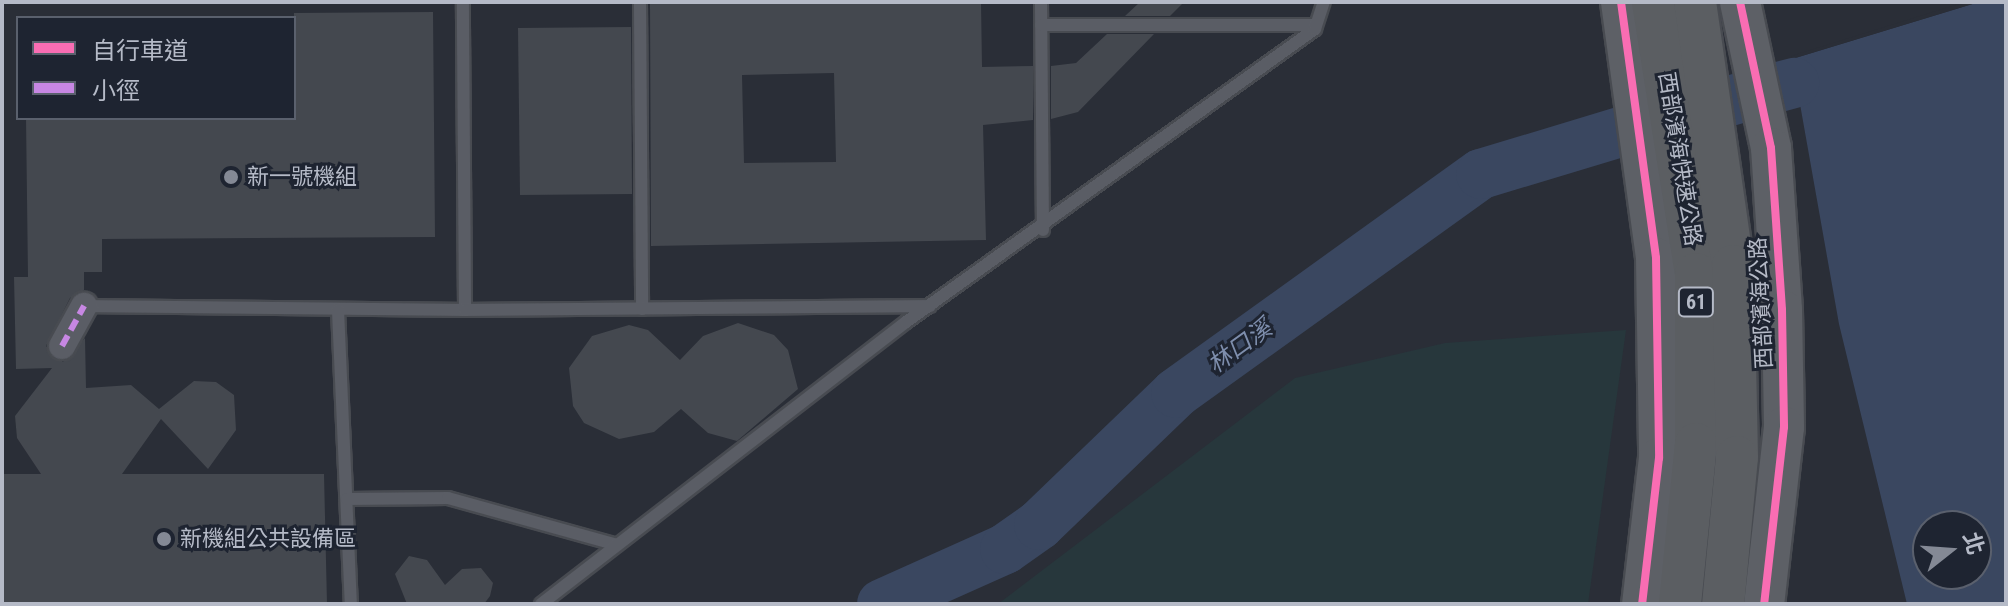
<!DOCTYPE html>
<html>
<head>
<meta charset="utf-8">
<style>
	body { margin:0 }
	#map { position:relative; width:2008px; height:606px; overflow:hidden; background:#2a2e37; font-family:"Roboto Condensed","Noto Sans TC",sans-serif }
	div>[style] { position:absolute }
	.green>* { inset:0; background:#27373c }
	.water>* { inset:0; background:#3a4760 }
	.pier>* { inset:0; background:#2a2e37 }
	.river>* { height:50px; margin:-25px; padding:0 25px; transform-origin:25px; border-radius:25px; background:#3a4760 }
	.building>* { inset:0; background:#44484f }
	.roads { filter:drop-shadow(2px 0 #484b51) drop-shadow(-2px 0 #484b51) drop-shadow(0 2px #484b51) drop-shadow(0 -2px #484b51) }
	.service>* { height:12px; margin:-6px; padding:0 6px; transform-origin:6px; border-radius:6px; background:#5a5d65 }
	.minor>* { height:26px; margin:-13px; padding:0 13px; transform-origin:13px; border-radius:13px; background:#5a5d65 }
	.primary>* { height:40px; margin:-20px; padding:0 20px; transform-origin:20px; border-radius:20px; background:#5d6066 }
	.trunk>* { height:42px; margin:-21px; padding:0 21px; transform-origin:21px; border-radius:21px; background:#5b5e62 }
	.quiet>* { height:6px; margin-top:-3px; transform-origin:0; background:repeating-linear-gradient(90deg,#c787e3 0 12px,transparent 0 18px) }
	.cycleway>* { height:8px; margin:-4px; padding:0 4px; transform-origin:4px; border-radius:4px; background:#f96db3 }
	.dots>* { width:22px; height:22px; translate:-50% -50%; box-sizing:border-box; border:4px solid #1e2431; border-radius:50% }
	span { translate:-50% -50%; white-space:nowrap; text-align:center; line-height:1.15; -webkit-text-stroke:6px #1e2431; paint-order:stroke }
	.shield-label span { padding:2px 6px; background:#1e2431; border:2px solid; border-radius:6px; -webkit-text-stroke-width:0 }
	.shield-label { font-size:20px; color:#b5bac7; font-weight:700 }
	.street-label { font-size:22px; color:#b5bac7 }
	.poi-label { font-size:22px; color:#b5bac7 }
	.left { translate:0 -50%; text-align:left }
	.water-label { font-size:24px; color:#7e8ead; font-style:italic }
	.frame { position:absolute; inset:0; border:4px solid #b5bac7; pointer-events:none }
	.legend { position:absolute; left:16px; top:16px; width:280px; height:104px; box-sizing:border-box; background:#1e2431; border:2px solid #5a606d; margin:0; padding:10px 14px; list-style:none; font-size:24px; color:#b5bac7 }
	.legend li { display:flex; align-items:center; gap:16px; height:40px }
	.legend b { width:40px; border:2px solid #5a606d }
	.north { position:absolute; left:1912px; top:510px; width:80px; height:80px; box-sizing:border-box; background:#1e2431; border:2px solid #5a606d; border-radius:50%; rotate:73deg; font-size:22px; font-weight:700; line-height:32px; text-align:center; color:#b5bac7 }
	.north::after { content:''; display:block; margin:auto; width:28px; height:36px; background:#848995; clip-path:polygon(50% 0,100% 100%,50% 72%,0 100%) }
</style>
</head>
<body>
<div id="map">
	<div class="green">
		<div style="clip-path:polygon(1626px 330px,1588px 604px,998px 604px,1295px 378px,1445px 343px)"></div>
	</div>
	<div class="water">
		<div style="clip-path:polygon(evenodd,1979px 2px,2006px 2px,2006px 604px,1907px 604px,1839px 324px,1792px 59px,1979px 2px,1928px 526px,1976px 526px,1976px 574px,1928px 574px,1928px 526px)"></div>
	</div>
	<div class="pier">
		<div style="clip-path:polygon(1965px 2px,1979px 2px,1792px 59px,1791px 56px)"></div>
	</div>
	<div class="river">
		<div style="left:1775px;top:88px;width:20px;rotate:-15deg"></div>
		<div style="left:1664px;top:120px;width:82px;rotate:-16.2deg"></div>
		<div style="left:882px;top:604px;width:135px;rotate:-24.1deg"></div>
		<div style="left:1005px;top:549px;width:42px;rotate:-35.2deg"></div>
		<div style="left:1039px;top:525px;width:190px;rotate:-43.9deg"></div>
		<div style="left:1176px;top:393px;width:375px;rotate:-35.7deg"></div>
		<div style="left:1481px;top:174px;width:148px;rotate:-16.8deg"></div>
	</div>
	<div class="building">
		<div style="clip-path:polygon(evenodd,650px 2px,981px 2px,982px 67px,1033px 66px,1033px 120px,983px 125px,986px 240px,651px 246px,650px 2px,834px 73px,836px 162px,744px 163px,742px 75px,834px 73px)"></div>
		<div style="clip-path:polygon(1140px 2px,1184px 2px,1170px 16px,1125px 16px)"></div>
		<div style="clip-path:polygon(433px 12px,435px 237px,102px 239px,102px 272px,84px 272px,84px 290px,70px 298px,46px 346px,63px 362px,85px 338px,86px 388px,131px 385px,159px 409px,194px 381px,216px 382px,234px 395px,236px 430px,208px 469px,161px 419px,122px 474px,324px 474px,327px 604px,2px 604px,2px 474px,41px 474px,17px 438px,15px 416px,52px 368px,16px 369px,14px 277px,28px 277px,26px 118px,294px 118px,294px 13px)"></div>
		<div style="clip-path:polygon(631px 27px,632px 194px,520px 195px,518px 28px)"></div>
		<div style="clip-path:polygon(1107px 34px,1154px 34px,1078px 112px,1051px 119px,1051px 66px,1076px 63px)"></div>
		<div style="clip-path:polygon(738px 323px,774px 335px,788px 350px,798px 389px,737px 441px,708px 433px,681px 409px,654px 432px,619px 439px,584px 423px,573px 406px,569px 368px,592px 336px,629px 325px,648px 330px,680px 360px,703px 336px)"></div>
		<div style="clip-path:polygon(409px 556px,427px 560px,445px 585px,462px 569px,481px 568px,493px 583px,490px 596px,484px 604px,407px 604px,395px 574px)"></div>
	</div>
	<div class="roads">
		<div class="service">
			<div style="left:640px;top:2px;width:307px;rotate:89.6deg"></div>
			<div style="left:1041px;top:2px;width:228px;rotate:89.5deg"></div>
			<div style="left:1041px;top:25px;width:275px"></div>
			<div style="left:84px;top:306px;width:381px;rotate:0.6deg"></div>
			<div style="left:465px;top:310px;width:308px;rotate:-90.4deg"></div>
			<div style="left:338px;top:310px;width:294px;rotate:87.5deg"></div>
			<div style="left:465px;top:310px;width:465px;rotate:-0.5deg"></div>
			<div style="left:347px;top:499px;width:101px;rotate:-0.6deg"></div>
			<div style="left:448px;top:498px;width:175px;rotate:15.5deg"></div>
			<div style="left:541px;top:604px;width:461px;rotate:-37.7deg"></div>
			<div style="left:906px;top:322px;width:503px;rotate:-35.62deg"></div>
			<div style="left:1315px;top:29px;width:28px;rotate:-72deg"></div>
		</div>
		<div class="minor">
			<div style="left:62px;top:346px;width:46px;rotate:-61.2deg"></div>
		</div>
		<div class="primary">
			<div style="left:1621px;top:2px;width:258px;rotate:82.2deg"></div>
			<div style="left:1656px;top:258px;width:200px;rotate:89.1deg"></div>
			<div style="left:1659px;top:458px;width:147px;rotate:96.6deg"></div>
			<div style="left:1740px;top:2px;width:149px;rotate:78deg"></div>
			<div style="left:1771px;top:148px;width:162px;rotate:86.1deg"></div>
			<div style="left:1782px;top:310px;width:117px;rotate:89deg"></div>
			<div style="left:1784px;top:427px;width:178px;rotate:96.4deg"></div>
		</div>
		<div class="trunk">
			<div style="left:1653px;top:2px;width:275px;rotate:81deg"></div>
			<div style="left:1696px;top:274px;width:170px;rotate:90deg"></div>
			<div style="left:1696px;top:444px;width:161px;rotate:95.7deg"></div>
			<div style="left:1695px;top:2px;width:267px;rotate:81.8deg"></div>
			<div style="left:1733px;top:266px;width:191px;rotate:88.8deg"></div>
			<div style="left:1737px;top:457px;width:148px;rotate:95.4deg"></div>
		</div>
	</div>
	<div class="quiet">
		<div style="left:62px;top:346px;width:46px;rotate:-61.2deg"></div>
	</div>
	<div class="cycleway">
		<div style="left:1621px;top:2px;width:258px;rotate:82.2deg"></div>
		<div style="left:1656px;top:258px;width:200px;rotate:89.1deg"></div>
		<div style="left:1659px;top:458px;width:147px;rotate:96.6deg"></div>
		<div style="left:1740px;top:2px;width:149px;rotate:78deg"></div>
		<div style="left:1771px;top:148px;width:162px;rotate:86.1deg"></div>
		<div style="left:1782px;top:310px;width:117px;rotate:89deg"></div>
		<div style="left:1784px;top:427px;width:178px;rotate:96.4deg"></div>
	</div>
	<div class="dots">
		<div style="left:231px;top:177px;background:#848995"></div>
		<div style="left:164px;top:539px;background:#848995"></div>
	</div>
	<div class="shield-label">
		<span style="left:1696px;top:302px">61</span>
	</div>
	<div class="street-label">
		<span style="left:1680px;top:159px;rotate:81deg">西部濱海快速公路</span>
		<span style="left:1761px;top:303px;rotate:-93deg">西部濱海公路</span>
	</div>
	<div class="poi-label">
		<span class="left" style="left:247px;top:177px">新一號機組</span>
		<span class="left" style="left:180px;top:539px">新機組公共設備區</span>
	</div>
	<div class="water-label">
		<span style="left:1240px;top:347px;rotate:-36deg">林口溪</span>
	</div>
	<div class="frame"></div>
	<ul class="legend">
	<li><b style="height:10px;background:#f96db3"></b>自行車道</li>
	<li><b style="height:10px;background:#c787e3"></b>小徑</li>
	</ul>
	<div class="north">北</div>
</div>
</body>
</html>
